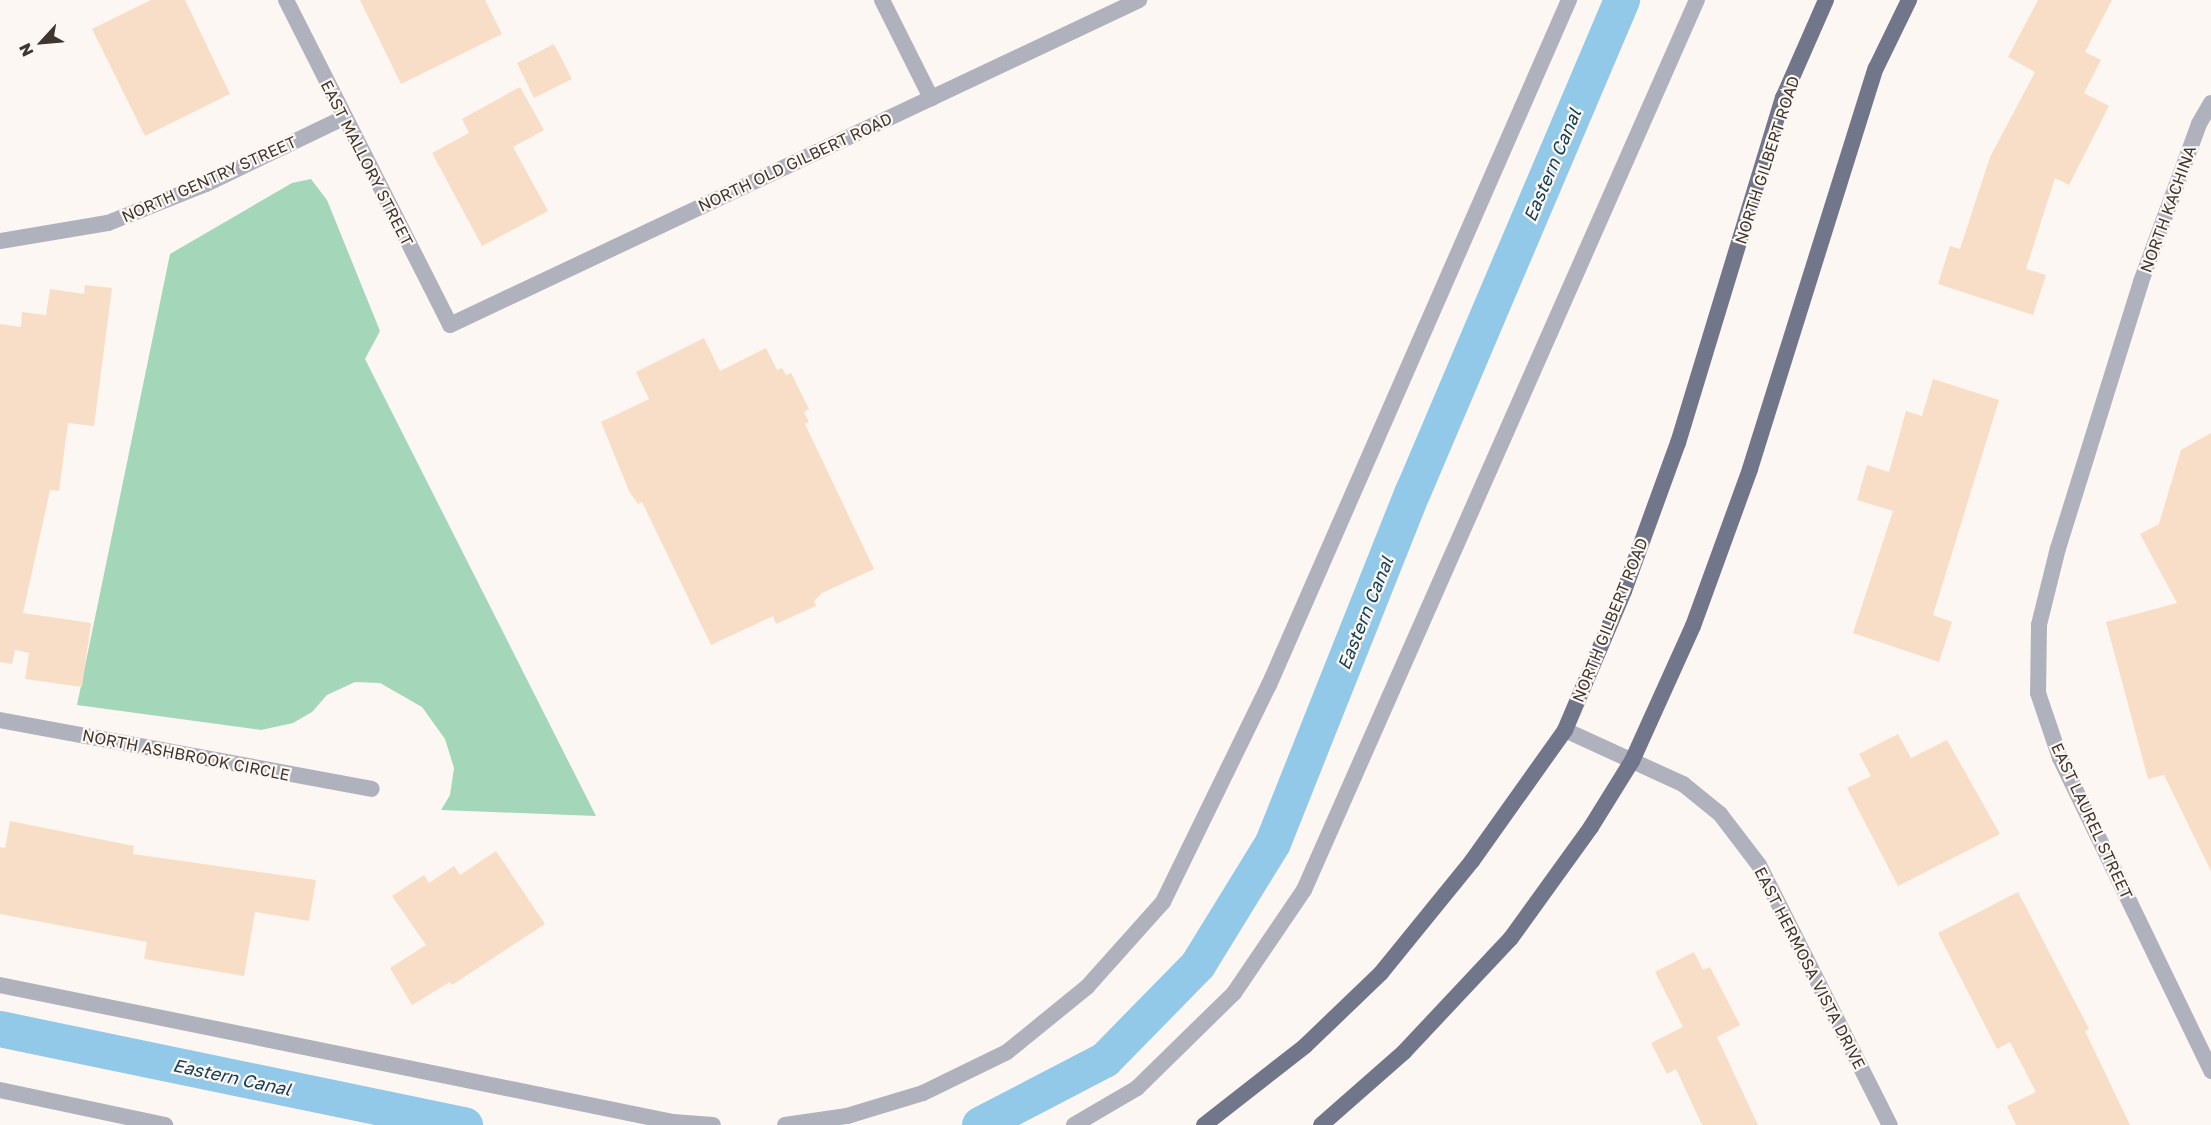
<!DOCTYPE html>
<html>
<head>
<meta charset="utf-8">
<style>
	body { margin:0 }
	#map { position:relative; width:2211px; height:1125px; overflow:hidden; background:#fcf7f3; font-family:"Golos Text",sans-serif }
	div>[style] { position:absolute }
	.green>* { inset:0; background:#a4d7b9 }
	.canal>* { height:36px; margin:-18px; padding:0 18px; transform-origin:18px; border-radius:18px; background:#92c9e8 }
	.building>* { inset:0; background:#f8dec6 }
	.service>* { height:16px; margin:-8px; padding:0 8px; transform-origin:8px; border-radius:8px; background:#afb1bd }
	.minor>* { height:16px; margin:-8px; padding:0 8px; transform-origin:8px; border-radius:8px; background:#afb1bd }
	.tertiary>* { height:16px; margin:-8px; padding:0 8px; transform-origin:8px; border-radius:8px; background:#afb1bd }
	.primary>* { height:16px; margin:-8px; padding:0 8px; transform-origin:8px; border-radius:8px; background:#72768b }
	span { translate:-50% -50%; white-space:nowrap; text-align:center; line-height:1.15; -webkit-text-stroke:4.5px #fcf7f3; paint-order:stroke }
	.street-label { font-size:16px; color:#3f362e }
	.water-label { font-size:18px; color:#134055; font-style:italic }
	.north { position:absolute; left:12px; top:12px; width:60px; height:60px; -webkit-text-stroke:4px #fcf7f3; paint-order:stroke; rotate:244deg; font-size:16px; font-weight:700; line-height:24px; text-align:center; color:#3f362e }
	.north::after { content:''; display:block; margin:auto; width:21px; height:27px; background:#3f362e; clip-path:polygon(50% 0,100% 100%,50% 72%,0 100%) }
</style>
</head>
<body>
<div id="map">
	<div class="green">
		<div style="clip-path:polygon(311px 179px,327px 200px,380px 331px,365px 359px,596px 816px,441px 810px,450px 795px,454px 768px,445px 739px,422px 707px,380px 683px,355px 682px,327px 695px,312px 712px,293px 723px,261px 730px,77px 705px,170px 254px,292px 183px)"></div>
	</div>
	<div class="canal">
		<div style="left:0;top:1029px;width:475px;rotate:11.7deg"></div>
		<div style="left:980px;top:1125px;width:141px;rotate:-27.5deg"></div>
		<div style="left:1105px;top:1060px;width:133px;rotate:-45.6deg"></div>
		<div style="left:1198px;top:965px;width:143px;rotate:-58.4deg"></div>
		<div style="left:1273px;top:843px;width:378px;rotate:-68.3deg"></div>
		<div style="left:1413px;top:492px;width:535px;rotate:-66.98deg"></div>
	</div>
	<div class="building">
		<div style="clip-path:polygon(151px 0,185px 0,230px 94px,145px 136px,92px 29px)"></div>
		<div style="clip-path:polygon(360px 0,485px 0,502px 34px,401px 84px)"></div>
		<div style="clip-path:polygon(2038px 0,2112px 0,2085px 52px,2101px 60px,2084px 93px,2109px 106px,2069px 185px,2055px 178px,2026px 269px,2046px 275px,2033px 315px,1938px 284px,1950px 246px,1960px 249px,1990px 157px,2035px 72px,2008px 57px)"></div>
		<div style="clip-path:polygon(554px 44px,572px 79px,534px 98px,517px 63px)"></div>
		<div style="clip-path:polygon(520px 87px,544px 130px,513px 147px,548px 211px,482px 246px,432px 153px,469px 133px,462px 119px)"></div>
		<div style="clip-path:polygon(85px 285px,112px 288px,94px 426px,68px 423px,59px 491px,50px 490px,23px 613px,91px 623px,82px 687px,25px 679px,29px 653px,15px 650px,12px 664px,0 662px,0 324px,21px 327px,22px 312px,46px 315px,50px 289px,84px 294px)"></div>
		<div style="clip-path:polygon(704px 338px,720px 371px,766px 348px,777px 370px,782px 368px,786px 375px,791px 373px,809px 409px,804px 412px,809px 422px,805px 424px,874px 569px,822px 593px,814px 601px,816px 606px,776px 624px,773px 616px,711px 645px,642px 502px,638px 504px,629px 491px,601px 422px,649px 399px,636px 372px)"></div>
		<div style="clip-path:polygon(1933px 379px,1999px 400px,1933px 615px,1952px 622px,1939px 662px,1853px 633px,1893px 511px,1857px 500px,1867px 465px,1889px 472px,1906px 411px,1922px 416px)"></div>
		<div style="clip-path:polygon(2211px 433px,2211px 871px,2164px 775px,2148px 779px,2106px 622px,2177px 603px,2140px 534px,2159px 524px,2181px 450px)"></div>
		<div style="clip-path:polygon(1898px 734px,1911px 758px,1947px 740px,2000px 834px,1898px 886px,1847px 788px,1871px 776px,1859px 754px)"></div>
		<div style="clip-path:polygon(10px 821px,134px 846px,133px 854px,316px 880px,309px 921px,255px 912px,244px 976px,144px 959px,147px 942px,0 914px,0 847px,5px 848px)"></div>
		<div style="clip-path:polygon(496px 851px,545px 924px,452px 985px,450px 982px,412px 1005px,390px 968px,426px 945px,392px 896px,424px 875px,429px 883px,454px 866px,460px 875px)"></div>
		<div style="clip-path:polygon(2018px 892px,2089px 1029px,2085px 1031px,2130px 1125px,2016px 1125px,2007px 1106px,2036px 1092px,2010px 1042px,1997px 1049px,1938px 933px)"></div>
		<div style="clip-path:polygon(1694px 952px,1703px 970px,1710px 967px,1740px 1025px,1717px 1037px,1758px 1125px,1702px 1125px,1676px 1069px,1667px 1074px,1651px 1043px,1683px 1027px,1655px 972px)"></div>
	</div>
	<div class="service">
		<div style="left:882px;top:0;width:110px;rotate:63.4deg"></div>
		<div style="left:0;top:985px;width:687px;rotate:11.51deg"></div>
		<div style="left:673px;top:1122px;width:40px;rotate:4.3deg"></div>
		<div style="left:0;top:1090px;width:169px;rotate:12deg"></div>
		<div style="left:785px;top:1125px;width:63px;rotate:-8.3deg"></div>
		<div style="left:847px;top:1116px;width:79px;rotate:-16.8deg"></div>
		<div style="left:923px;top:1093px;width:93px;rotate:-26deg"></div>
		<div style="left:1007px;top:1052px;width:103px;rotate:-39.1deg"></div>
		<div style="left:1087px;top:987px;width:114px;rotate:-48.2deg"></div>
		<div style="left:1163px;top:902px;width:242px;rotate:-64deg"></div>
		<div style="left:1269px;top:685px;width:748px;rotate:-66.35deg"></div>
		<div style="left:1074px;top:1125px;width:73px;rotate:-30.4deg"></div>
		<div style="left:1137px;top:1088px;width:136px;rotate:-44.4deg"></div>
		<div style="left:1234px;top:993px;width:125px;rotate:-55.8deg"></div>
		<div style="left:1304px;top:890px;width:973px;rotate:-66.18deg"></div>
	</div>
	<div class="minor">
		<div style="left:286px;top:0;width:364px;rotate:63.2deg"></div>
		<div style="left:2211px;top:103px;width:24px;rotate:120deg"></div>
		<div style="left:2199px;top:124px;width:168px;rotate:110.2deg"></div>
		<div style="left:2141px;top:282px;width:279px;rotate:107.3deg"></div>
		<div style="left:2058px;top:548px;width:79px;rotate:103.9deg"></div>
		<div style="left:2039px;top:625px;width:68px;rotate:90.8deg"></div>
		<div style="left:2038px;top:693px;width:69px;rotate:71.3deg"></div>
		<div style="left:2060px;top:758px;width:348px;rotate:64.2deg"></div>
		<div style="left:0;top:241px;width:109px;rotate:-9.5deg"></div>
		<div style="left:108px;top:223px;width:105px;rotate:-21.7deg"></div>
		<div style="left:206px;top:184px;width:152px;rotate:-25.7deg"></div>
		<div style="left:0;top:720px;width:378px;rotate:10.5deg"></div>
		<div style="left:1565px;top:730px;width:130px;rotate:24.6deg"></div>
		<div style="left:1683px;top:784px;width:48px;rotate:39deg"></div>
		<div style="left:1720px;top:814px;width:64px;rotate:52.6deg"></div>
		<div style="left:1759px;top:865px;width:291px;rotate:63.3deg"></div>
	</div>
	<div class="tertiary">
		<div style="left:450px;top:325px;width:762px;rotate:-25.25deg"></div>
	</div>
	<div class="primary">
		<div style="left:1204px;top:1125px;width:128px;rotate:-38deg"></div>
		<div style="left:1305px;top:1046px;width:105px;rotate:-43.8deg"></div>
		<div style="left:1381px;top:973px;width:144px;rotate:-50.9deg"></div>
		<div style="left:1472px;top:861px;width:161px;rotate:-54.6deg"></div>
		<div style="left:1565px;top:730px;width:151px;rotate:-67deg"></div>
		<div style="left:1624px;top:591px;width:158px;rotate:-70deg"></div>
		<div style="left:1678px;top:443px;width:361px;rotate:-73.1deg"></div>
		<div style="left:1783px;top:98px;width:107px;rotate:-66.3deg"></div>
		<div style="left:1321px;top:1125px;width:111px;rotate:-41.3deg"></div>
		<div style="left:1404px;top:1052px;width:156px;rotate:-46.8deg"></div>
		<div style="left:1511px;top:938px;width:137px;rotate:-54.2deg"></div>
		<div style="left:1591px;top:827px;width:78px;rotate:-58.2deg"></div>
		<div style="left:1632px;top:761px;width:148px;rotate:-65.7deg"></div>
		<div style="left:1693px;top:626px;width:167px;rotate:-70deg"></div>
		<div style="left:1750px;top:469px;width:420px;rotate:-72.6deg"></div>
		<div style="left:1876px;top:68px;width:76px;rotate:-64.1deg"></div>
	</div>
	<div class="street-label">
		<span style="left:1767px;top:160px;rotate:-72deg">NORTH GILBERT ROAD</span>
		<span style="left:795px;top:162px;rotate:-25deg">NORTH OLD GILBERT ROAD</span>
		<span style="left:367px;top:163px;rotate:63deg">EAST MALLORY STREET</span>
		<span style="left:209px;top:179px;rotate:-24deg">NORTH GENTRY STREET</span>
		<span style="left:2168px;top:209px;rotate:-70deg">NORTH KACHINA</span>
		<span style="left:1610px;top:620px;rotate:-68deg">NORTH GILBERT ROAD</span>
		<span style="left:186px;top:755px;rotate:11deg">NORTH ASHBROOK CIRCLE</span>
		<span style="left:2092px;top:821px;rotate:65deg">EAST LAUREL STREET</span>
		<span style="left:1810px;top:968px;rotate:63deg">EAST HERMOSA VISTA DRIVE</span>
	</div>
	<div class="water-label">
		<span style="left:1552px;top:165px;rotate:-67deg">Eastern Canal</span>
		<span style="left:1365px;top:613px;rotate:-68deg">Eastern Canal</span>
		<span style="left:232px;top:1077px;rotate:12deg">Eastern Canal</span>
	</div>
	<div class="north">N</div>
</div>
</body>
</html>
